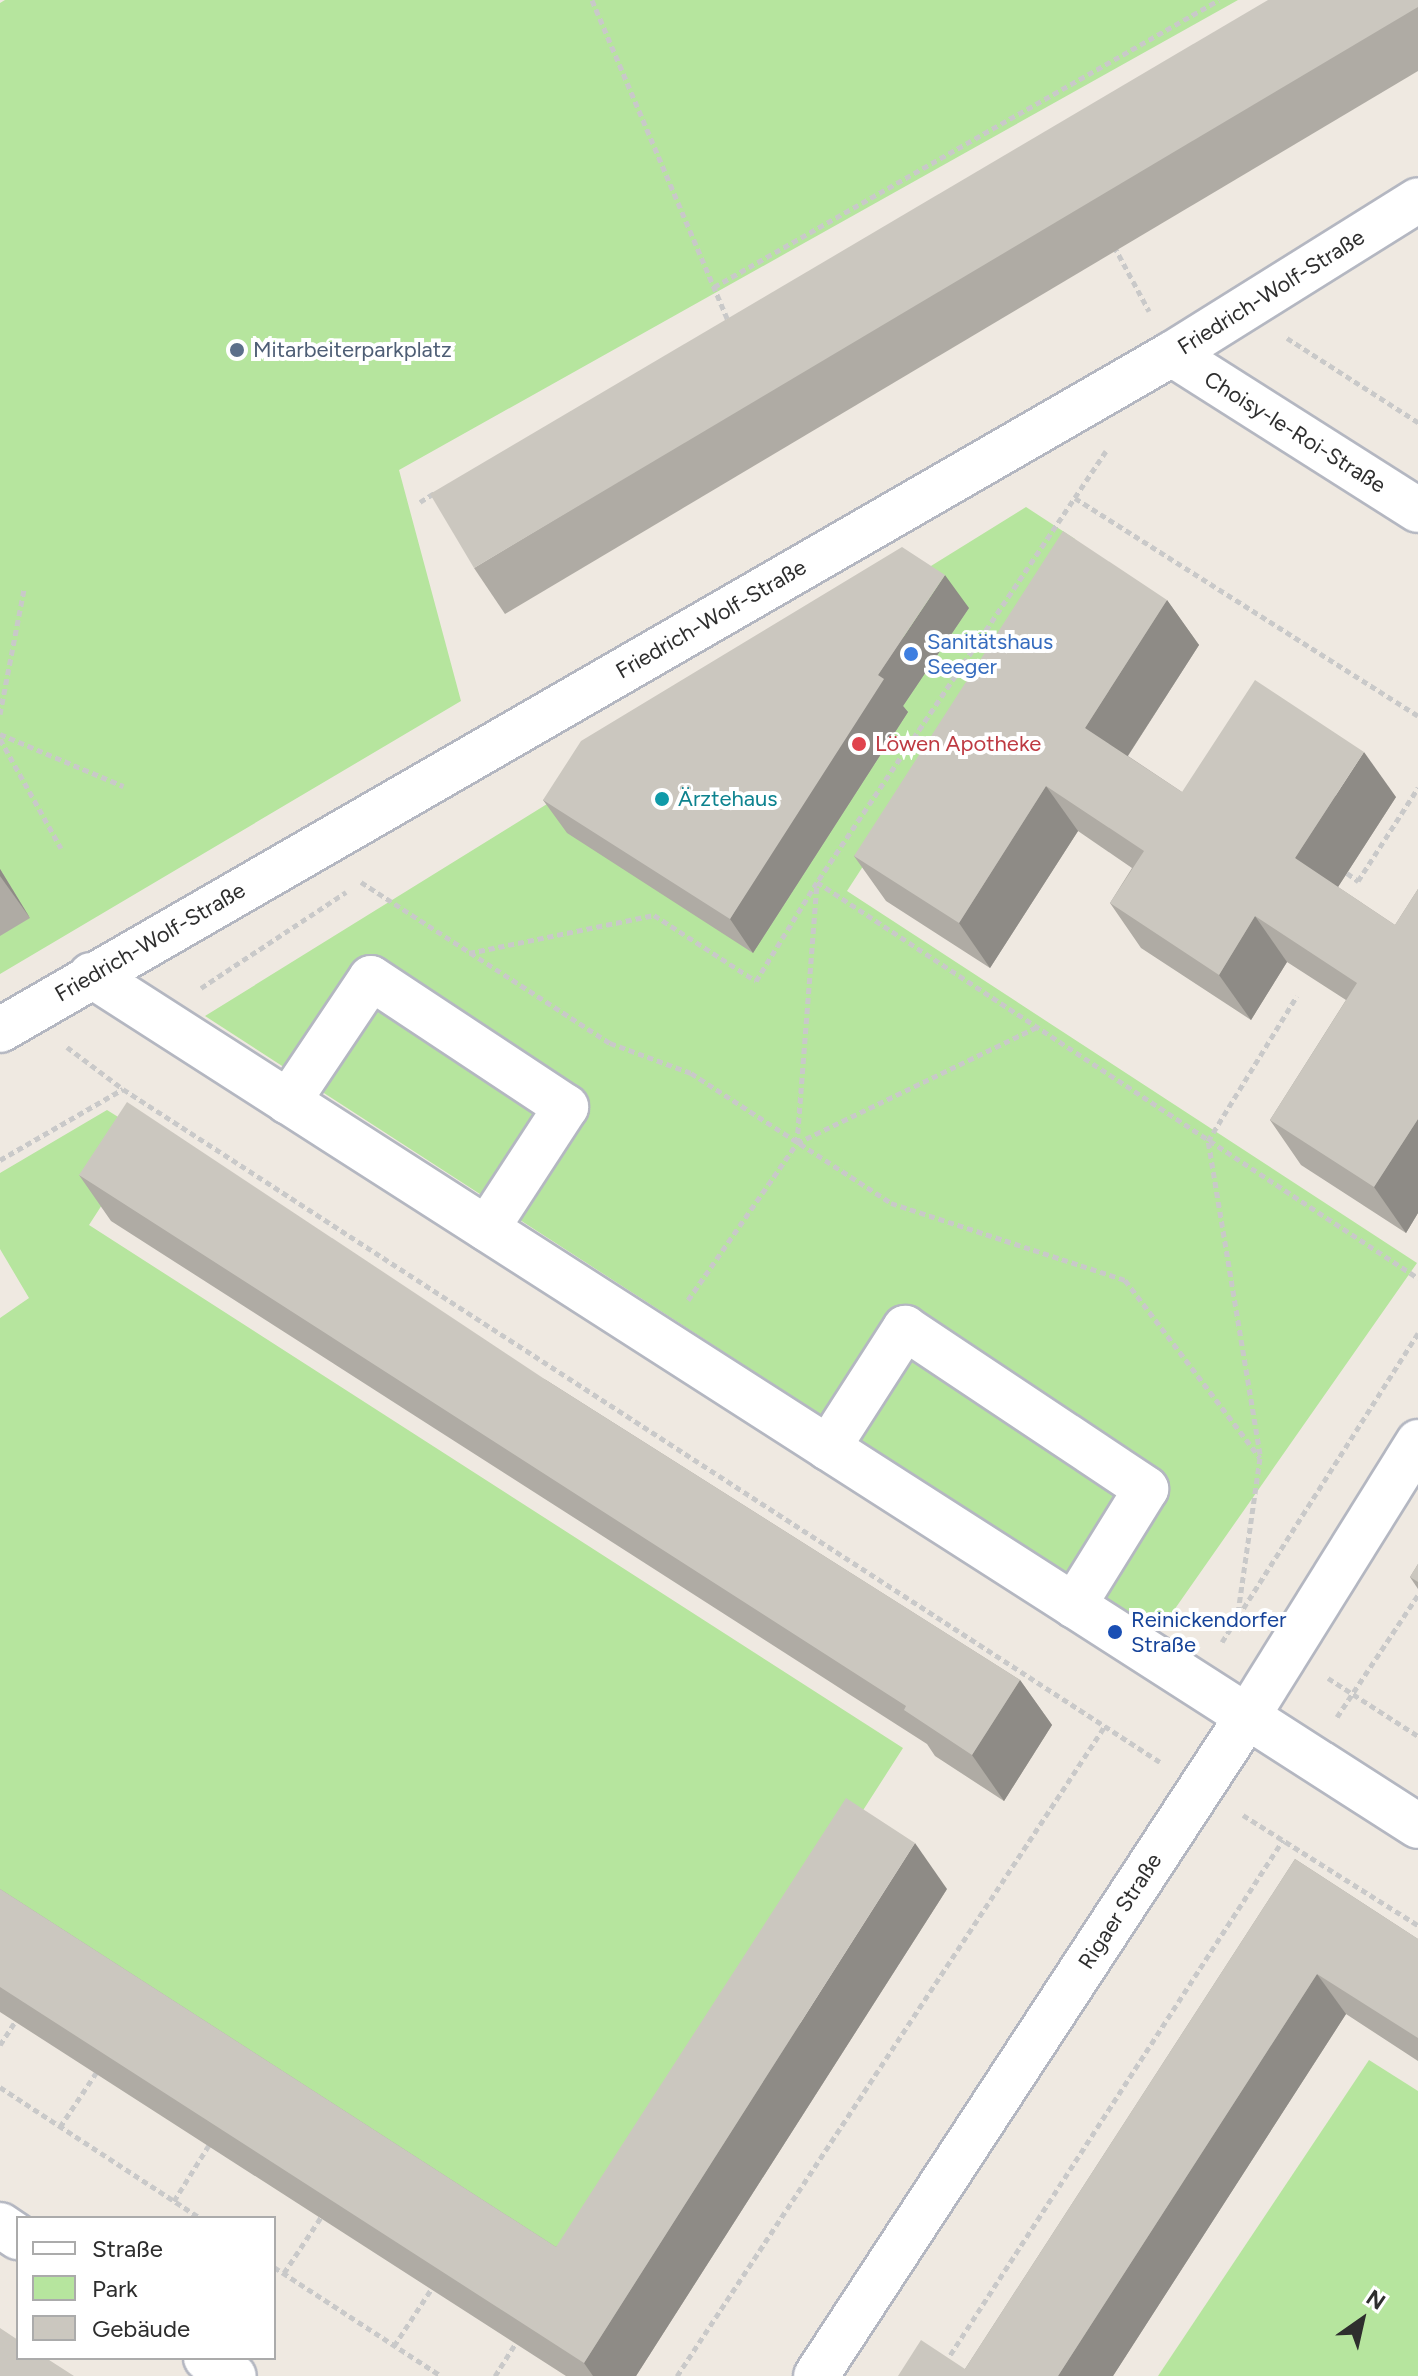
<!DOCTYPE html>
<html>
<head>
<meta charset="utf-8">
<style>
	body { margin:0 }
	#map { position:relative; width:1418px; height:2376px; overflow:hidden; background:#efe9e1; font-family:Figtree,sans-serif }
	div>[style] { position:absolute }
	.green>* { inset:0; background:#b6e59e }
	.path>* { height:5px; margin-top:-2.5px; transform-origin:0; background:repeating-linear-gradient(90deg,#c9c9c9 0 6px,transparent 0 10px) }
	.roads { filter:drop-shadow(2px 0 #b4b7c1) drop-shadow(-2px 0 #b4b7c1) drop-shadow(0 2px #b4b7c1) drop-shadow(0 -2px #b4b7c1) }
	.minor>* { height:44px; margin:-22px; padding:0 22px; transform-origin:22px; border-radius:22px; background:#fff }
	.wall>* { inset:0; background:#afaba4 }
	.shaded-wall>* { inset:0; background:#8e8b86 }
	.building>* { inset:0; background:#cbc7bf }
	.dots>* { width:22px; height:22px; translate:-50% -50%; box-sizing:border-box; border:4px solid #fff; border-radius:50% }
	span { translate:-50% -50%; white-space:nowrap; text-align:center; line-height:1.15; -webkit-text-stroke:8px #fff; paint-order:stroke }
	.street-label { font-size:22px; color:#2e2e2e }
	.service-label { font-size:22px; color:#4e5e75 }
	.left { translate:0 -50%; text-align:left }
	.shop-label { font-size:22px; color:#366cbe }
	.health-label { font-size:22px; color:#be3a42 }
	.culture-label { font-size:22px; color:#0d838f }
	.transit-label { font-size:22px; color:#164399 }
	.legend { position:absolute; left:16px; top:2216px; width:260px; height:144px; box-sizing:border-box; background:#fff; border:2px solid #ababab; margin:0; padding:10px 14px; list-style:none; font-size:24px; color:#2e2e2e }
	.legend li { display:flex; align-items:center; gap:16px; height:40px }
	.legend b { width:40px; border:2px solid #ababab }
	.north { position:absolute; left:1322px; top:2280px; width:80px; height:80px; -webkit-text-stroke:6px #fff; paint-order:stroke; rotate:34deg; font-size:22px; font-weight:700; line-height:32px; text-align:center; color:#2e2e2e }
	.north::after { content:''; display:block; margin:auto; width:28px; height:36px; background:#2e2e2e; clip-path:polygon(50% 0,100% 100%,50% 72%,0 100%) }
</style>
</head>
<body>
<div id="map">
	<div class="green">
		<div style="clip-path:polygon(5px 0,1238px 0,399px 470px,461px 701px,0 974px,0 3px)"></div>
		<div style="clip-path:polygon(1026px 507px,1075px 539px,847px 891px,1417px 1263px,1158px 1633px,205px 1016px)"></div>
		<div style="clip-path:polygon(107px 1110px,147px 1135px,89px 1225px,903px 1748px,566px 2273px,0 1905px,0 1318px,29px 1298px,0 1249px,0 1173px)"></div>
		<div style="clip-path:polygon(1369px 2060px,1418px 2091px,1418px 2376px,1158px 2376px)"></div>
	</div>
	<div class="path">
		<div style="left:592px;top:0;width:349px;rotate:67deg"></div>
		<div style="left:1114px;top:246px;width:74px;rotate:61.7deg"></div>
		<div style="left:714px;top:287px;width:581px;rotate:-29.61deg"></div>
		<div style="left:1287px;top:338px;width:156px;rotate:32.7deg"></div>
		<div style="left:1106px;top:451px;width:519px;rotate:123.84deg"></div>
		<div style="left:817px;top:882px;width:720px;rotate:33.38deg"></div>
		<div style="left:1075px;top:498px;width:406px;rotate:32.4deg"></div>
		<div style="left:420px;top:502px;width:19px;rotate:-32deg"></div>
		<div style="left:0;top:714px;width:127px;rotate:-79.1deg"></div>
		<div style="left:0;top:734px;width:134px;rotate:22.9deg"></div>
		<div style="left:0;top:739px;width:125px;rotate:60.8deg"></div>
		<div style="left:1347px;top:873px;width:14px;rotate:36deg"></div>
		<div style="left:1358px;top:881px;width:111px;rotate:-57.2deg"></div>
		<div style="left:361px;top:882px;width:297px;rotate:32.9deg"></div>
		<div style="left:610px;top:1043px;width:86px;rotate:20.3deg"></div>
		<div style="left:691px;top:1073px;width:239px;rotate:33deg"></div>
		<div style="left:891px;top:1203px;width:246px;rotate:18.2deg"></div>
		<div style="left:1125px;top:1280px;width:223px;rotate:52.8deg"></div>
		<div style="left:1260px;top:1458px;width:163px;rotate:98.1deg"></div>
		<div style="left:1237px;top:1619px;width:11px;rotate:34deg"></div>
		<div style="left:469px;top:953px;width:189px;rotate:-11.6deg"></div>
		<div style="left:654px;top:915px;width:121px;rotate:32.9deg"></div>
		<div style="left:756px;top:981px;width:116px;rotate:-58.4deg"></div>
		<div style="left:201px;top:988px;width:174px;rotate:-33.5deg"></div>
		<div style="left:67px;top:1047px;width:70px;rotate:36.9deg"></div>
		<div style="left:123px;top:1089px;width:1236px;rotate:32.98deg"></div>
		<div style="left:797px;top:1143px;width:261px;rotate:-85.6deg"></div>
		<div style="left:0;top:1160px;width:142px;rotate:-30deg"></div>
		<div style="left:688px;top:1300px;width:191px;rotate:-55.2deg"></div>
		<div style="left:797px;top:1143px;width:267px;rotate:-25.8deg"></div>
		<div style="left:1260px;top:1454px;width:317px;rotate:-99.4deg"></div>
		<div style="left:1208px;top:1141px;width:170px;rotate:-58.5deg"></div>
		<div style="left:1222px;top:1642px;width:366px;rotate:-57.6deg"></div>
		<div style="left:1328px;top:1678px;width:107px;rotate:32.8deg"></div>
		<div style="left:1337px;top:1717px;width:146px;rotate:-56.4deg"></div>
		<div style="left:1243px;top:1815px;width:207px;rotate:32.2deg"></div>
		<div style="left:0;top:2045px;width:35px;rotate:-57deg"></div>
		<div style="left:0;top:2087px;width:239px;rotate:33.2deg"></div>
		<div style="left:60px;top:2127px;width:65px;rotate:-56.3deg"></div>
		<div style="left:174px;top:2201px;width:66px;rotate:-58deg"></div>
		<div style="left:274px;top:2267px;width:199px;rotate:33.1deg"></div>
		<div style="left:284px;top:2273px;width:67px;rotate:-56.5deg"></div>
		<div style="left:394px;top:2346px;width:69px;rotate:-56.8deg"></div>
		<div style="left:945px;top:2363px;width:623px;rotate:-57.13deg"></div>
		<div style="left:495px;top:2376px;width:45px;rotate:-57.7deg"></div>
		<div style="left:677px;top:2376px;width:778px;rotate:-56.64deg"></div>
	</div>
	<div class="roads">
		<div class="minor">
			<div style="left:1172px;top:354px;width:291px;rotate:32.4deg"></div>
			<div style="left:91px;top:975px;width:1576px;rotate:32.67deg"></div>
			<div style="left:0;top:1030px;width:1353px;rotate:-29.98deg"></div>
			<div style="left:1172px;top:354px;width:290px;rotate:-32deg"></div>
			<div style="left:288px;top:1102px;width:149px;rotate:-56.2deg"></div>
			<div style="left:371px;top:978px;width:234px;rotate:33.5deg"></div>
			<div style="left:566px;top:1107px;width:145px;rotate:123.1deg"></div>
			<div style="left:828px;top:1448px;width:143px;rotate:-57.3deg"></div>
			<div style="left:905px;top:1328px;width:290px;rotate:33.7deg"></div>
			<div style="left:1146px;top:1489px;width:137px;rotate:121.8deg"></div>
			<div style="left:0;top:2225px;width:22px;rotate:34deg"></div>
			<div style="left:206px;top:2358px;width:33px;rotate:33deg"></div>
			<div style="left:816px;top:2376px;width:787px;rotate:-56.81deg"></div>
			<div style="left:1247px;top:1717px;width:324px;rotate:-58.1deg"></div>
		</div>
	</div>
	<div class="wall">
		<div style="clip-path:polygon(1418px 0,1418px 71px,505px 614px,474px 568px)"></div>
		<div style="clip-path:polygon(1167px 600px,1199px 645px,1128px 756px,1182px 792px,1396px 797px,1338px 887px,1395px 925px,1418px 889px,1418px 1213px,1406px 1233px,1301px 1165px,1270px 1120px,1346px 1000px,1287px 962px,1251px 1020px,1141px 948px,1110px 903px,1132px 868px,1078px 831px,990px 968px,886px 901px,854px 856px)"></div>
		<div style="clip-path:polygon(969px 608px,903px 706px,908px 712px,753px 953px,567px 833px,543px 800px)"></div>
		<div style="clip-path:polygon(0 869px,30px 918px,0 936px)"></div>
		<div style="clip-path:polygon(79px 1175px,546px 1380px,1020px 1680px,1052px 1725px,1004px 1801px,935px 1756px,927px 1744px,111px 1221px)"></div>
		<div style="clip-path:polygon(1418px 1564px,1418px 1589px,1410px 1577px)"></div>
		<div style="clip-path:polygon(1295px 1859px,1418px 1939px,1418px 2061px,1346px 2014px,1113px 2376px,898px 2376px,965px 2369px)"></div>
		<div style="clip-path:polygon(0 1889px,556px 2247px,947px 1889px,636px 2376px,566px 2376px,0 2012px)"></div>
	</div>
	<div class="shaded-wall">
		<div style="clip-path:polygon(945px 575px,969px 608px,903px 706px,908px 712px,753px 953px,730px 919px,878px 675px)"></div>
		<div style="clip-path:polygon(1167px 600px,1199px 645px,1116px 774px,1085px 728px)"></div>
		<div style="clip-path:polygon(1364px 752px,1396px 797px,1327px 904px,1295px 858px)"></div>
		<div style="clip-path:polygon(1046px 786px,1078px 831px,990px 968px,959px 923px)"></div>
		<div style="clip-path:polygon(0 869px,30px 918px,0 876px)"></div>
		<div style="clip-path:polygon(1255px 916px,1287px 962px,1251px 1020px,1219px 975px)"></div>
		<div style="clip-path:polygon(1418px 1119px,1418px 1213px,1406px 1233px,1374px 1187px)"></div>
		<div style="clip-path:polygon(1020px 1680px,1052px 1725px,1004px 1801px,972px 1755px)"></div>
		<div style="clip-path:polygon(915px 1843px,947px 1889px,636px 2376px,593px 2376px,584px 2363px)"></div>
		<div style="clip-path:polygon(1317px 1974px,1346px 2014px,1113px 2376px,1058px 2376px)"></div>
	</div>
	<div class="building">
		<div style="clip-path:polygon(1268px 0,1418px 0,1418px 7px,474px 568px,430px 494px)"></div>
		<div style="clip-path:polygon(1063px 531px,1167px 600px,1085px 728px,1182px 792px,1255px 680px,1364px 752px,1295px 858px,1395px 925px,1418px 889px,1418px 1119px,1374px 1187px,1270px 1120px,1357px 983px,1255px 916px,1219px 975px,1110px 903px,1144px 851px,1046px 786px,959px 923px,854px 856px)"></div>
		<div style="clip-path:polygon(902px 547px,945px 575px,878px 675px,884px 679px,730px 919px,543px 800px,581px 741px)"></div>
		<div style="clip-path:polygon(127px 1102px,546px 1380px,1020px 1680px,972px 1755px,904px 1710px,906px 1706px,79px 1175px)"></div>
		<div style="clip-path:polygon(1418px 1564px,1418px 1582px,1410px 1577px)"></div>
		<div style="clip-path:polygon(846px 1798px,915px 1843px,584px 2363px,0 1987px,0 1889px,556px 2247px)"></div>
		<div style="clip-path:polygon(1295px 1859px,1418px 1939px,1418px 2038px,1317px 1974px,1058px 2376px,898px 2376px,921px 2340px,965px 2369px)"></div>
		<div style="clip-path:polygon(0 2328px,18px 2340px,18px 2358px,46px 2358px,74px 2376px,0 2376px)"></div>
	</div>
	<div class="dots">
		<div style="left:237px;top:350px;background:#5c6f8a"></div>
		<div style="left:911px;top:654px;background:#3f7fe0"></div>
		<div style="left:859px;top:744px;background:#e0444e"></div>
		<div style="left:662px;top:799px;background:#0f9aa8"></div>
		<div style="left:1115px;top:1632px;background:#1a4fb4"></div>
	</div>
	<div class="street-label">
		<span style="left:1271px;top:292px;rotate:-32deg">Friedrich-Wolf-Straße</span>
		<span style="left:1295px;top:432px;rotate:32deg">Choisy-le-Roi-Straße</span>
		<span style="left:711px;top:619px;rotate:-30deg">Friedrich-Wolf-Straße</span>
		<span style="left:150px;top:942px;rotate:-30deg">Friedrich-Wolf-Straße</span>
		<span style="left:1120px;top:1911px;rotate:-57deg">Rigaer Straße</span>
	</div>
	<div class="service-label">
		<span class="left" style="left:253px;top:350px">Mitarbeiterparkplatz</span>
	</div>
	<div class="shop-label">
		<span class="left" style="left:927px;top:654px">Sanitätshaus<br>Seeger</span>
	</div>
	<div class="health-label">
		<span class="left" style="left:875px;top:744px">Löwen Apotheke</span>
	</div>
	<div class="culture-label">
		<span class="left" style="left:678px;top:799px">Ärztehaus</span>
	</div>
	<div class="transit-label">
		<span class="left" style="left:1131px;top:1632px">Reinickendorfer<br>Straße</span>
	</div>
	<ul class="legend">
	<li><b style="height:10px;background:#fff"></b>Straße</li>
	<li><b style="height:22px;background:#b6e59e"></b>Park</li>
	<li><b style="height:22px;background:#cbc7bf"></b>Gebäude</li>
	</ul>
	<div class="north">N</div>
</div>
</body>
</html>
